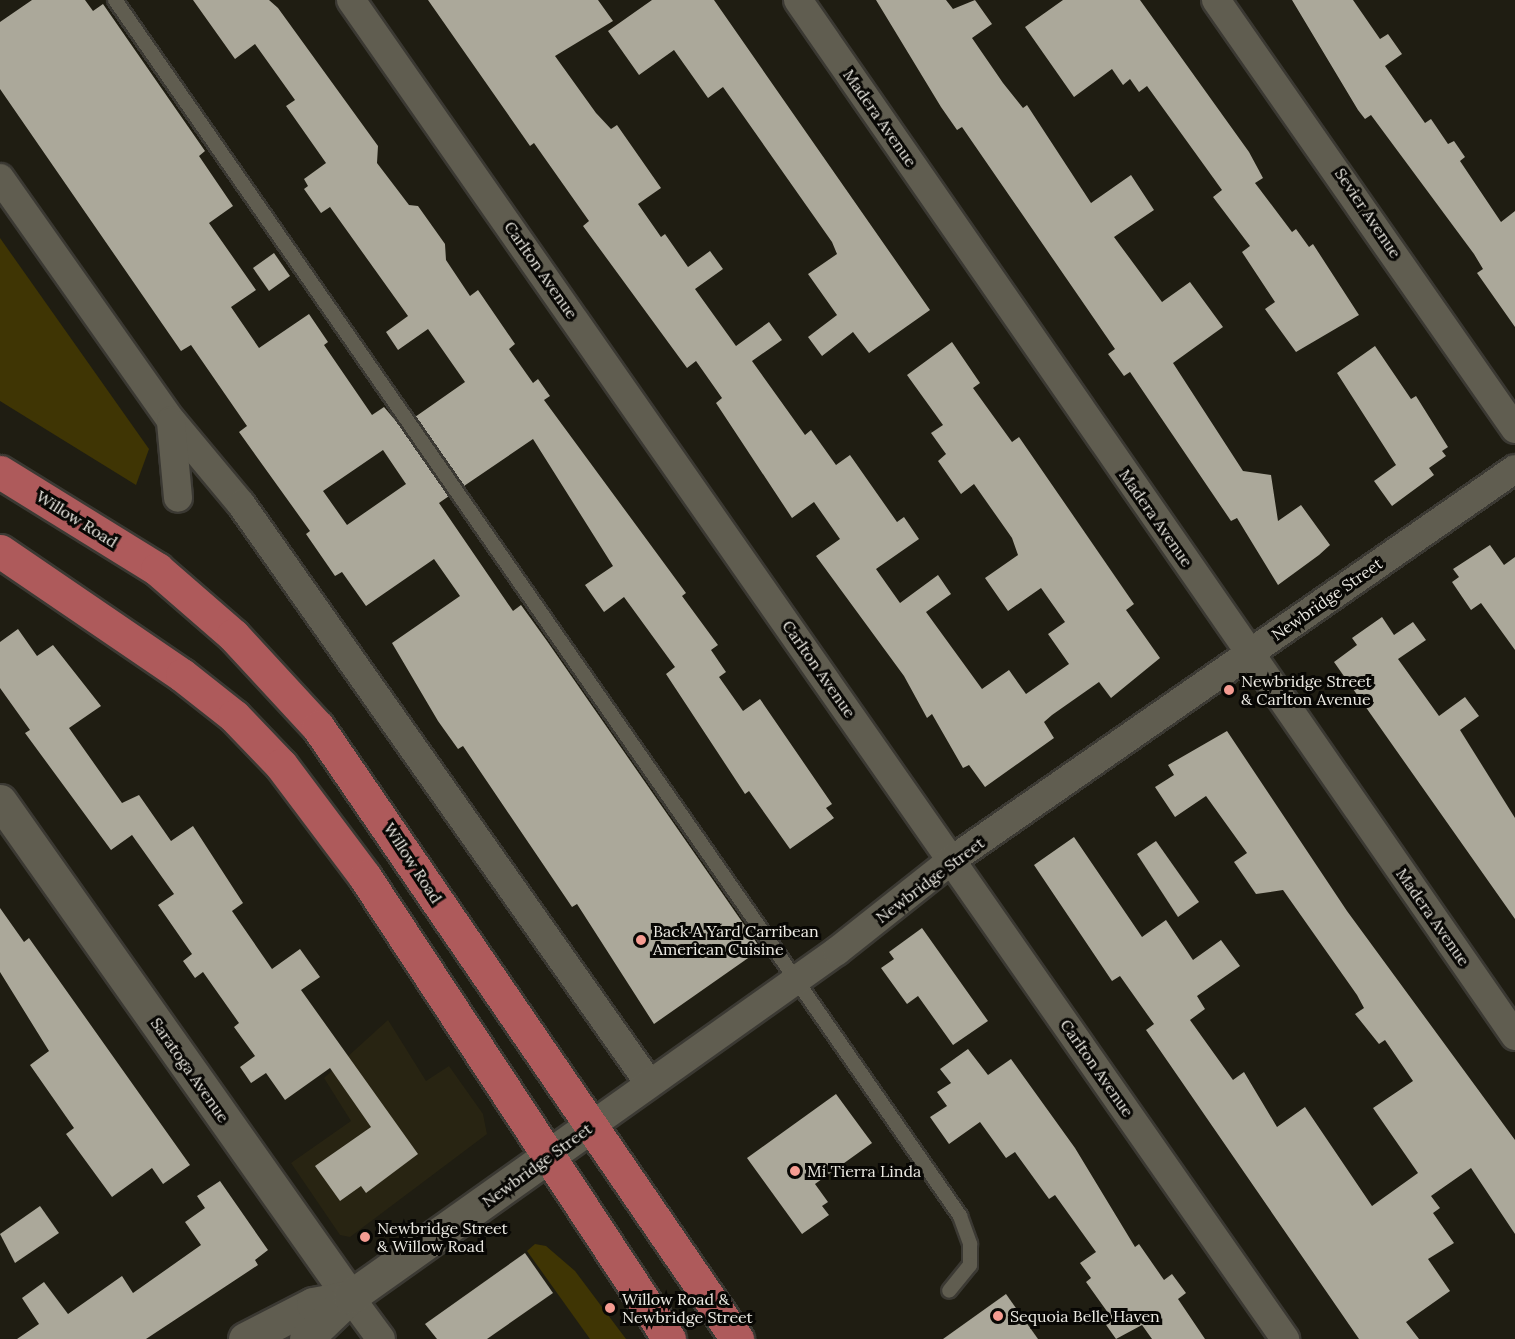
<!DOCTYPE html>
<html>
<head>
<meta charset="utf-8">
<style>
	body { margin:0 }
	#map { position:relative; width:1515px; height:1339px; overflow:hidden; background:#1f1d12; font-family:Lora,serif }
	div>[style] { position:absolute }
	.built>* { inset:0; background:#282412 }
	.green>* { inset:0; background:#3f3504 }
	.building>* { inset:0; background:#aba89a }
	.roads { filter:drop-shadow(2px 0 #3b3933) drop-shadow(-2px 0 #3b3933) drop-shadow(0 2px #3b3933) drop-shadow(0 -2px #3b3933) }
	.lane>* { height:14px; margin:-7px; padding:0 7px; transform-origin:7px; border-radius:7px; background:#605d50 }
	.street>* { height:28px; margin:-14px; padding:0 14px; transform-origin:14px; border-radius:14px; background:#605d50 }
	.secondary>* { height:33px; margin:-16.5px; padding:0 16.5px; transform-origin:16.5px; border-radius:16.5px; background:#605d50 }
	.primary>* { height:33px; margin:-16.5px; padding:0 16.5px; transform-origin:16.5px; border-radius:16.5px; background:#ae5a5b }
	.dots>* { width:16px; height:16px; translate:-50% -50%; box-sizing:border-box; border:3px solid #080704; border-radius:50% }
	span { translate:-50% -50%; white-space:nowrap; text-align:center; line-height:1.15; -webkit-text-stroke:6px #080704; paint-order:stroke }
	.street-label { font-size:16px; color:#eceae3 }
	.poi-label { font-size:16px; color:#eceae3 }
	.left { translate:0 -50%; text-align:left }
</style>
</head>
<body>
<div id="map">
	<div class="built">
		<div style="clip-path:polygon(388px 1020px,426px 1081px,449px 1066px,483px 1114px,487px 1134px,350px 1237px,340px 1235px,291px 1163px,351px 1121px,324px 1078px)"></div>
	</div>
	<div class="green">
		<div style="clip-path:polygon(0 238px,149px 449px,136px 485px,0 401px)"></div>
		<div style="clip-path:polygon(535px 1244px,546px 1246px,575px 1271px,626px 1339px,590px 1339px,527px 1251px)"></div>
	</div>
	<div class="building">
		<div style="clip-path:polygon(evenodd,32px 0,85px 0,93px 11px,103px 4px,205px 151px,199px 156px,233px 206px,209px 223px,256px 290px,231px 307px,259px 348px,309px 314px,328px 342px,324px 345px,372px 415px,384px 407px,401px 427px,449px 496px,439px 503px,478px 560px,513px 611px,521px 605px,547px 641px,761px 949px,654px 1024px,577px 904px,572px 907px,463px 746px,458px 749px,438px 721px,392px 643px,460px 596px,434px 559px,366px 606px,342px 572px,335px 576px,306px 534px,310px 531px,239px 432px,247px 426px,191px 345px,181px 351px,0 89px,0 22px,32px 0,383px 450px,406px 484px,347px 525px,323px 491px,383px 450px)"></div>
		<div style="clip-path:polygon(193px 0,269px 0,278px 8px,378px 146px,377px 163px,409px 205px,418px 206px,445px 244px,446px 260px,470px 296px,478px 290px,515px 344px,509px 349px,533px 383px,538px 379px,550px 396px,544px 400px,686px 593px,682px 596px,718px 645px,711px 650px,726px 672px,719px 677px,743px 711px,760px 699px,832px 804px,826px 808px,834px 818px,790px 849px,749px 791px,745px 794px,666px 674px,675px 667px,624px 597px,604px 612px,585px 585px,613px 566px,533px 439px,464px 486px,415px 417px,465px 382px,428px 329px,398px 350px,386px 332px,408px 316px,330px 207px,321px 213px,304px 189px,308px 186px,304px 179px,326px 163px,286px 106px,295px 100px,255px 44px,235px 59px)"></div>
		<div style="clip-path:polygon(428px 0,598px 0,613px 21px,555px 56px,596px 113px,611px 129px,617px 125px,661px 188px,638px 204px,661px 237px,665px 234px,688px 267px,710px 251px,723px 269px,695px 289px,736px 346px,769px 322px,782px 340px,752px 361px,805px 435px,811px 430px,836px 465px,850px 455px,897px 522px,904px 517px,919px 539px,876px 569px,900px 603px,938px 575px,951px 594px,926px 612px,982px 689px,1009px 670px,1026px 694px,1069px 664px,1048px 634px,1065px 622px,1041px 588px,1008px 611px,985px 578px,1018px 555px,1012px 538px,974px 484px,961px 494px,938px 461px,946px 454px,931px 433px,943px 425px,907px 375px,952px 342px,980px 383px,973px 388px,1012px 442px,1019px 437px,1068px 508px,1134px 604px,1126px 610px,1160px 658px,1111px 698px,1099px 682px,1052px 715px,1044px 722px,1054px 738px,985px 787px,969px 765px,963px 768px,932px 714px,927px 718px,904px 676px,816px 556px,840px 539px,814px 502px,792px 518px,716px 403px,722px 398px,696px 361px,687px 368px,583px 226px,589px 221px,534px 143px,530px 146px)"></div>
		<div style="clip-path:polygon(652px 0,714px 0,930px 310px,869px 353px,853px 332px,822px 356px,808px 337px,837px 315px,808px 274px,837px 254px,832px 242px,723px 87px,708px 98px,674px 50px,639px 75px,608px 31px)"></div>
		<div style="clip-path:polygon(876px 0,946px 0,953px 9px,975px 0,992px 24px,972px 38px,1003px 83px,1023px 108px,1027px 105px,1091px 203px,1131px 175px,1154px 210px,1114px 237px,1162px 302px,1190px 282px,1223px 327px,1173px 363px,1243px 471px,1271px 475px,1278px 521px,1301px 505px,1330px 545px,1319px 555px,1278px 585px,1237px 518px,1231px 521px,1130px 372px,1124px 376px,1108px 354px,1115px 349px,962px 127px,957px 130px,941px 107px)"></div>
		<div style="clip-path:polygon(1063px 0,1140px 0,1249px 152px,1263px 178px,1255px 183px,1292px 232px,1296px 229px,1309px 247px,1313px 244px,1359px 315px,1296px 352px,1265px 309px,1275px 302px,1242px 252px,1250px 246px,1213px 197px,1222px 190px,1147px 86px,1139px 92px,1130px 79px,1123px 85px,1112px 69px,1074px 97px,1025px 27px)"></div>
		<div style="clip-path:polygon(1292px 0,1353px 0,1380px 39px,1388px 34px,1402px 54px,1385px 66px,1425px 123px,1431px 119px,1448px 144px,1454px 141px,1465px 157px,1460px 161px,1501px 222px,1515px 211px,1515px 327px,1477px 273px,1483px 269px,1474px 254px,1371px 115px,1365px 119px,1358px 110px)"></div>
		<div style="clip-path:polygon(274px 253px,290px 276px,269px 291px,253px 268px)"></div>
		<div style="clip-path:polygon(1375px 346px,1411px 399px,1416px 396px,1448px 447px,1442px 451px,1446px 456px,1429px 468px,1434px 475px,1392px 506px,1374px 481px,1396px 465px,1337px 373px)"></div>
		<div style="clip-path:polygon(1490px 545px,1504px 565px,1515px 557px,1515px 650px,1481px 603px,1471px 610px,1452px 582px,1459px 577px,1453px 569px)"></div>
		<div style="clip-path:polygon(1382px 617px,1394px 635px,1413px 622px,1426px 640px,1398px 659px,1439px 716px,1465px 697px,1479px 716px,1460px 730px,1515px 818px,1515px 919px,1334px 662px,1357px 645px,1352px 638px)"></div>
		<div style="clip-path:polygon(18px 629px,37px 656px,53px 645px,101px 706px,69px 728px,122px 803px,139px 795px,171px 841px,193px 826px,243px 903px,232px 911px,272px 969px,300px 949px,320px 977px,301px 990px,418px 1154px,366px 1193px,361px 1186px,340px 1201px,315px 1166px,371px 1127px,330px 1068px,285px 1100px,266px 1073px,251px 1083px,240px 1067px,255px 1056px,234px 1027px,239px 1023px,203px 972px,195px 978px,183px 961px,192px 954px,158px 905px,174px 894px,132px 835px,111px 850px,25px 733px,30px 730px,0 688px,0 642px)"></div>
		<div style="clip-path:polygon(1227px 731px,1347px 911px,1515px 1140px,1515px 1234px,1471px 1168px,1431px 1196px,1440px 1208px,1433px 1213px,1454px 1243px,1428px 1259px,1450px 1291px,1406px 1322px,1419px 1339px,1359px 1339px,1146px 1030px,1154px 1024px,1120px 976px,1112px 981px,1034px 865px,1074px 837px,1142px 937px,1166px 920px,1193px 960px,1221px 940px,1240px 966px,1197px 996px,1205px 1009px,1190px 1020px,1233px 1080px,1244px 1072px,1277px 1127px,1305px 1107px,1372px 1206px,1418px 1173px,1373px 1108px,1413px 1081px,1385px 1040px,1379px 1044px,1355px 1014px,1364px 1008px,1357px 995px,1283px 890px,1256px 894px,1234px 862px,1247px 853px,1206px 796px,1175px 817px,1155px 787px,1174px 775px,1168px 765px)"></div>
		<div style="clip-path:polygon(1156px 841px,1199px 902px,1178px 917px,1137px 854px)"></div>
		<div style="clip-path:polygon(0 908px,24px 942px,29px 938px,190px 1165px,163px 1184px,152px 1168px,112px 1197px,66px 1134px,74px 1128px,30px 1065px,49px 1051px,0 972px)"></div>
		<div style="clip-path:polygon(922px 928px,988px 1021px,953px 1045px,918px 996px,907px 1004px,881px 968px,894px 959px,889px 952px)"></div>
		<div style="clip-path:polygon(968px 1049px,988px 1075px,1011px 1059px,1075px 1148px,1135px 1247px,1139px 1244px,1164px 1280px,1172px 1274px,1186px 1293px,1178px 1299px,1205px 1339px,1152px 1339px,1142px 1325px,1116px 1339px,1104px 1322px,1111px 1317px,1086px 1282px,1091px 1278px,1080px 1263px,1096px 1252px,1055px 1195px,1049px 1199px,1015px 1152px,1006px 1158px,980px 1122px,949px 1144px,930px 1117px,947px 1106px,937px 1092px,951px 1083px,940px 1069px)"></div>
		<div style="clip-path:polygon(836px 1094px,872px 1143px,815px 1184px,828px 1202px,822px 1206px,829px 1215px,802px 1234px,747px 1158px)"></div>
		<div style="clip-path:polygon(220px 1181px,268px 1250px,255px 1260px,258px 1265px,146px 1339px,17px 1339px,39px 1324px,22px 1298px,44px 1282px,68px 1314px,122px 1276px,133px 1293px,201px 1245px,185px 1222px,205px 1208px,197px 1196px)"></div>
		<div style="clip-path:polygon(40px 1206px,59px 1233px,15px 1263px,0 1234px)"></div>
		<div style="clip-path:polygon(525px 1253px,553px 1293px,487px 1339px,437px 1339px,425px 1324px)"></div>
		<div style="clip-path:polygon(1006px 1294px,1038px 1339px,943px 1339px)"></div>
	</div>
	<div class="roads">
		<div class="lane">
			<div style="left:115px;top:0;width:1481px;rotate:55.2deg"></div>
			<div style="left:960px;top:1216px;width:30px;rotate:70deg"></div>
			<div style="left:970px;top:1244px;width:21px;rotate:90deg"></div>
			<div style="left:970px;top:1265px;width:33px;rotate:129deg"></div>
		</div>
		<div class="street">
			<div style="left:351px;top:0;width:1633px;rotate:55.1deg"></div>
			<div style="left:798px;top:0;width:1260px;rotate:55.31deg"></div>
			<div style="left:1216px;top:0;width:523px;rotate:55.12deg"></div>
			<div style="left:0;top:178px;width:296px;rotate:54.8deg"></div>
			<div style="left:171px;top:420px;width:109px;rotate:50.2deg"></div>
			<div style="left:241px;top:504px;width:708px;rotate:54.83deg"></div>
			<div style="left:171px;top:422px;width:76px;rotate:84.7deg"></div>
			<div style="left:588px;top:1128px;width:305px;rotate:-35.4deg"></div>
			<div style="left:837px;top:951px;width:147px;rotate:-38.4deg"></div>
			<div style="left:952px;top:860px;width:685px;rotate:-34.78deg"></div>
			<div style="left:350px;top:1297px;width:52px;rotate:53.6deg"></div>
		</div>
		<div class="secondary">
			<div style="left:0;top:801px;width:607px;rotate:54.79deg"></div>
			<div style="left:245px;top:1339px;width:76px;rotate:-27.2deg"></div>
			<div style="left:313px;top:1304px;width:38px;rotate:-11deg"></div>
			<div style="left:306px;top:1339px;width:61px;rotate:-43.7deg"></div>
			<div style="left:350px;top:1297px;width:292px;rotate:-35.4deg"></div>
		</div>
		<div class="primary">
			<div style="left:0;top:472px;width:185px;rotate:31.7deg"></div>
			<div style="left:157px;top:569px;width:101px;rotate:41deg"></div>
			<div style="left:233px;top:635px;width:125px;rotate:47.3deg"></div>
			<div style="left:318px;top:727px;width:742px;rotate:55.6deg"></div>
			<div style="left:0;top:551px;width:220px;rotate:34.3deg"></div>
			<div style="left:182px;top:675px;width:66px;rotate:38.3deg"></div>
			<div style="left:234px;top:716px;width:68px;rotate:46.2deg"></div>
			<div style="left:281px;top:765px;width:140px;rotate:53.1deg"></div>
			<div style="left:365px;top:877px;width:553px;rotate:56.65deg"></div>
		</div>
	</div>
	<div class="dots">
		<div style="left:1229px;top:690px;background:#f59c92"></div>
		<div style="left:641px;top:940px;background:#f59c92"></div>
		<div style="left:795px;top:1171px;background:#f59c92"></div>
		<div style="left:365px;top:1237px;background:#f59c92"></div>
		<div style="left:610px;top:1308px;background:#f59c92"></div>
		<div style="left:998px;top:1316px;background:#f59c92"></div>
	</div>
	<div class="street-label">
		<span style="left:880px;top:118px;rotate:55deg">Madera Avenue</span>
		<span style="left:1368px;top:213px;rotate:56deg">Sevier Avenue</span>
		<span style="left:541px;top:270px;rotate:55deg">Carlton Avenue</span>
		<span style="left:1156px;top:518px;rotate:55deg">Madera Avenue</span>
		<span style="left:77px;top:519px;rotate:32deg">Willow Road</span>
		<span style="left:1327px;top:599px;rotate:-35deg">Newbridge Street</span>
		<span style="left:819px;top:669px;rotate:55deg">Carlton Avenue</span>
		<span style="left:413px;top:863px;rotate:57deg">Willow Road</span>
		<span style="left:930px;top:880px;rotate:-37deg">Newbridge Street</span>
		<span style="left:1433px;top:917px;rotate:55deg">Madera Avenue</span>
		<span style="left:1097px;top:1068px;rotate:55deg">Carlton Avenue</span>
		<span style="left:190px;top:1070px;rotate:55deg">Saratoga Avenue</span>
		<span style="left:537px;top:1165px;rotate:-36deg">Newbridge Street</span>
	</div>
	<div class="poi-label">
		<span class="left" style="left:1241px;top:690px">Newbridge Street<br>&amp; Carlton Avenue</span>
		<span class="left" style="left:653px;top:940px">Back A Yard Carribean<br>American Cuisine</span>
		<span class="left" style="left:807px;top:1171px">Mi Tierra Linda</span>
		<span class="left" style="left:377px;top:1237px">Newbridge Street<br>&amp; Willow Road</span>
		<span class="left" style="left:622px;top:1308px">Willow Road &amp;<br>Newbridge Street</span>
		<span class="left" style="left:1010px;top:1316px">Sequoia Belle Haven</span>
	</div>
</div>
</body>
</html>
